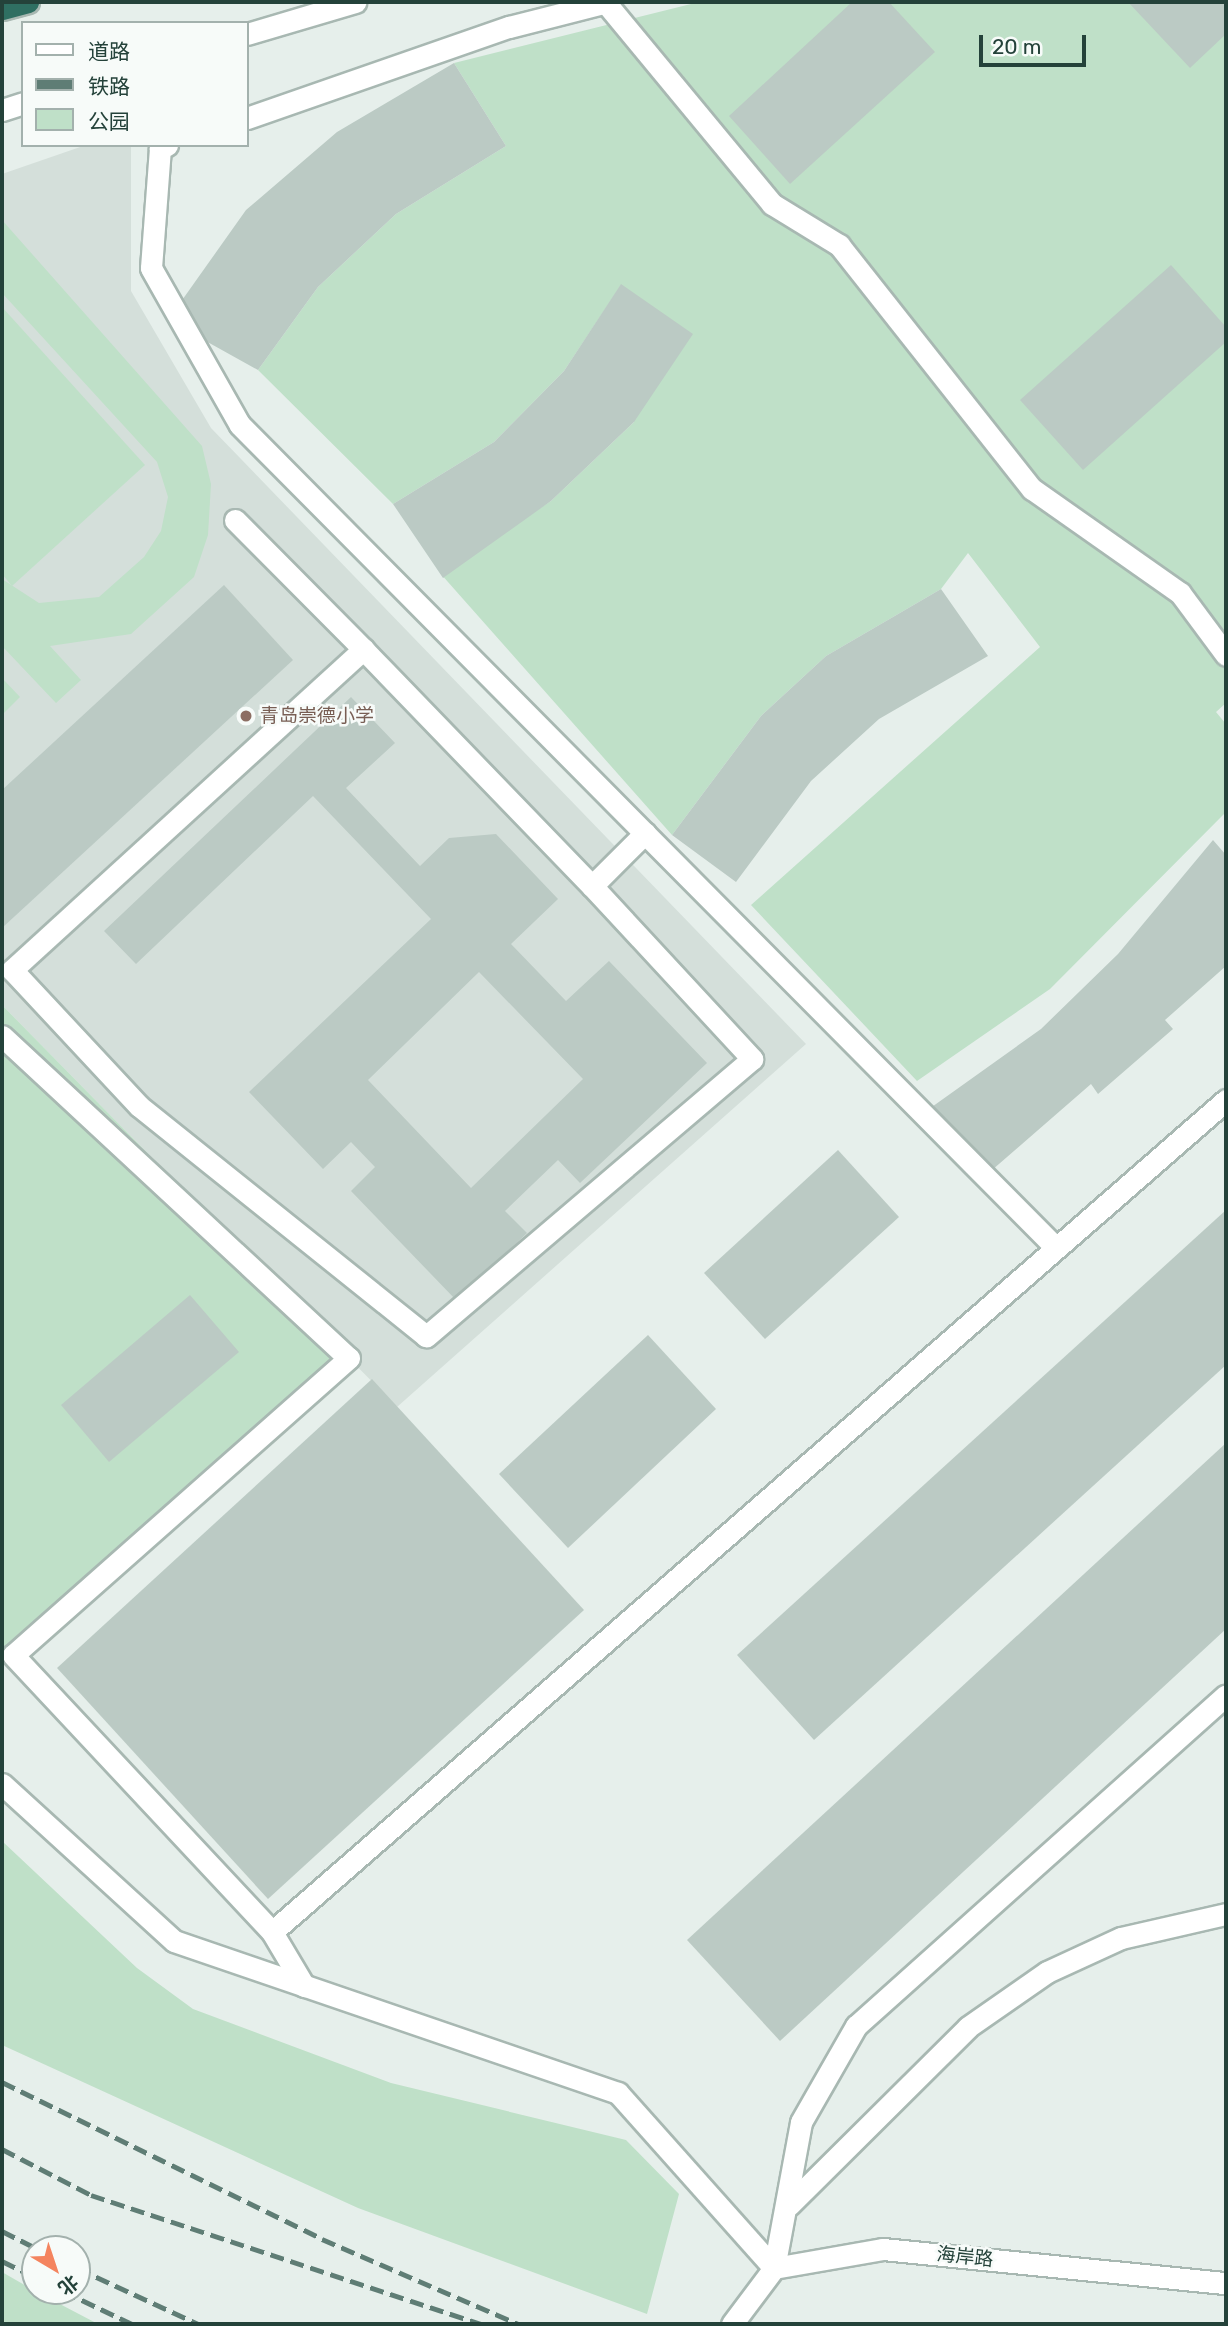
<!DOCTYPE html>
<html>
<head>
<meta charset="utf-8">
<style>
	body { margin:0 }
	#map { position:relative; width:1228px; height:2326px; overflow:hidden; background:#e6efeb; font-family:Rubik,"Noto Sans SC",sans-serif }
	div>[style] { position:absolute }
	.built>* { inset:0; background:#d4dfda }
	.green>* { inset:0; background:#bfe0c8 }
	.building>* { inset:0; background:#bbcac4 }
	.roads { filter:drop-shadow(2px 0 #a8b8b2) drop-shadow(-2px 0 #a8b8b2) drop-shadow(0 2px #a8b8b2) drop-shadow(0 -2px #a8b8b2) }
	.minor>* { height:21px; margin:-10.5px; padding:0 10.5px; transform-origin:10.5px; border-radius:10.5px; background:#fff }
	.highway>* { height:21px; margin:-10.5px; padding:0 10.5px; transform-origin:10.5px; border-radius:10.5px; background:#2f6f62 }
	.rail>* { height:5px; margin-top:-2.5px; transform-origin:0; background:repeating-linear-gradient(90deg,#5f7d75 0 14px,transparent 0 21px) }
	.dots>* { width:19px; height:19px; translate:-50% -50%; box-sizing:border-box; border:4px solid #f7fbf9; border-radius:50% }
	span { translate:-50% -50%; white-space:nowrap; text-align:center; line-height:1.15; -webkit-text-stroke:5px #f7fbf9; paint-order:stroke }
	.education-label { font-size:19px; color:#785e54 }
	.left { translate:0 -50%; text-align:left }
	.street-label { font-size:19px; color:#24423a }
	.frame { position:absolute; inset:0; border:4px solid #24423a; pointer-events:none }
	.legend { position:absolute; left:21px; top:21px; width:228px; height:126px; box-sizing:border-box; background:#f7fbf9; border:2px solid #a3b1ad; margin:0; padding:9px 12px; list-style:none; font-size:21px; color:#24423a }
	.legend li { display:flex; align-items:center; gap:14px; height:35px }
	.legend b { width:35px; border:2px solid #a3b1ad }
	.north { position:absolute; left:21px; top:2235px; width:70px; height:70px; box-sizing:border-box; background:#f7fbf9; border:2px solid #a3b1ad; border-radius:50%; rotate:141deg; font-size:19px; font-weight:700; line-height:28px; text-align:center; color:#24423a }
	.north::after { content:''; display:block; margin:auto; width:24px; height:32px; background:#f4845f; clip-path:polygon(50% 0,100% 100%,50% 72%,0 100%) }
	.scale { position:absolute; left:979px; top:35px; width:107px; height:32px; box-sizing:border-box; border:4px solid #24423a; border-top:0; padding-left:9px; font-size:21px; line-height:24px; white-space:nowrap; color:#24423a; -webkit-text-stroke:5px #f7fbf9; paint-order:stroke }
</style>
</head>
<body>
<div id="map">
	<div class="built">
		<div style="clip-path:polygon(86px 145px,131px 145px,131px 291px,211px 428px,806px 1044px,397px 1407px,2px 1005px,2px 174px)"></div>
	</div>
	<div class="green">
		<div style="clip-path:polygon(699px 2px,1226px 2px,1226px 703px,1216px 712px,1226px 724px,1226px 812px,1050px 989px,917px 1081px,751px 905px,1040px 647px,968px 553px,941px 589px,826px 656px,761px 716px,672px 835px,440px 573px,551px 501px,634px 422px,621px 285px,564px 371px,494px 442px,393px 504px,258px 370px,318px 287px,396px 214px,506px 146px,454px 63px)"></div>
		<div style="clip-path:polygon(2px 220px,202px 446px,211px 484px,208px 535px,194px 577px,131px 634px,50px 646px,81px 680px,56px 703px,2px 646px,2px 579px,39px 603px,99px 597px,144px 557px,161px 531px,168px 497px,157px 462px,2px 293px)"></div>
		<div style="clip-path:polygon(2px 307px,145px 465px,12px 586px,2px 574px)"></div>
		<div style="clip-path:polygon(2px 678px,20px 697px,2px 715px)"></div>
		<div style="clip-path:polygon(2px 1005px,349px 1358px,2px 1666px)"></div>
		<div style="clip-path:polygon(2px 1841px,137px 1968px,193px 2009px,391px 2083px,626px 2140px,679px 2194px,647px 2314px,358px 2208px,2px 2045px)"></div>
		<div style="clip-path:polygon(2px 2272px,35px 2291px,98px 2324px,2px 2324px)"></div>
	</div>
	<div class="building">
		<div style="clip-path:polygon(852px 2px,889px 2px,935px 52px,790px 184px,729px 116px)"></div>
		<div style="clip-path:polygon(1128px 2px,1226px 2px,1226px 34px,1190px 68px)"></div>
		<div style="clip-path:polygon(454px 63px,506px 146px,396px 214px,318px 287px,258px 370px,168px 320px,246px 210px,337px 132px)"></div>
		<div style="clip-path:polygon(1171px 265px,1226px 327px,1226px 342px,1083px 470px,1020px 400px)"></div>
		<div style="clip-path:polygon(621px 284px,693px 334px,634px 422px,551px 501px,443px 578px,393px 504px,494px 442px,564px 371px)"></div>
		<div style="clip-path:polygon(224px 585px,293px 660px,2px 928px,2px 790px)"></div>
		<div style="clip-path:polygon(941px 589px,988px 656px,879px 719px,811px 781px,736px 882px,672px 835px,761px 716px,826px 656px)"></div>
		<div style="clip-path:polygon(evenodd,351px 697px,395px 743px,346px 788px,420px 866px,449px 838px,496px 834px,558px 899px,511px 944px,566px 1001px,609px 961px,707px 1063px,580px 1183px,558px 1160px,505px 1211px,527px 1233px,456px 1300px,351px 1191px,375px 1167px,351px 1142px,323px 1169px,249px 1092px,431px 919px,313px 796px,136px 964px,104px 931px,351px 697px,479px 972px,583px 1079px,471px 1188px,368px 1080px,479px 972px)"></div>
		<div style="clip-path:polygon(1213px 840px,1226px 855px,1226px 966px,1165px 1020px,1173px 1029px,1098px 1094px,1091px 1084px,977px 1183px,922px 1114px,1041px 1029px,1118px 954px)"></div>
		<div style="clip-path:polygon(838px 1150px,899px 1217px,765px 1339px,704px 1273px)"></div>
		<div style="clip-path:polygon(1226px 1210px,1226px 1365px,814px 1740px,737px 1655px)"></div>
		<div style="clip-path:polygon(190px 1295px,239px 1352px,109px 1462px,61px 1405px)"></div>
		<div style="clip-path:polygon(648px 1335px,716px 1409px,568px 1548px,499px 1474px)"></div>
		<div style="clip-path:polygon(372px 1379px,584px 1610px,268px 1899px,57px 1668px)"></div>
		<div style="clip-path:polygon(1226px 1443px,1226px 1629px,780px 2041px,687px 1940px)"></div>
	</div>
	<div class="roads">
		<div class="minor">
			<div style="left:605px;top:2px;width:262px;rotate:50.4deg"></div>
			<div style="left:772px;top:204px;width:79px;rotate:31.5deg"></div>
			<div style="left:839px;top:245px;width:311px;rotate:51.7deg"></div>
			<div style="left:1032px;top:489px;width:181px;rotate:35.1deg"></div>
			<div style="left:1180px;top:593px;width:77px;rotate:53.4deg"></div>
			<div style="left:247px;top:34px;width:113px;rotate:-16.5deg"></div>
			<div style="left:2px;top:110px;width:22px;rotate:-18deg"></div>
			<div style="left:247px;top:118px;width:277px;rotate:-19.2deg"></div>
			<div style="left:509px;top:27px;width:101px;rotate:-14.3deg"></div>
			<div style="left:167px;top:145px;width:8px;rotate:157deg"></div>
			<div style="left:160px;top:148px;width:120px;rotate:94.3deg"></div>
			<div style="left:151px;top:268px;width:180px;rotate:60.5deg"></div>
			<div style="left:240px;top:425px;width:1159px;rotate:45.24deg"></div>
			<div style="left:235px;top:520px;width:182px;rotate:45.2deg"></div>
			<div style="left:363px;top:649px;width:330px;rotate:46deg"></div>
			<div style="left:592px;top:886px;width:236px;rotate:47.2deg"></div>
			<div style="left:752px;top:1059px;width:428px;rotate:139.6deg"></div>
			<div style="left:426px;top:1336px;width:368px;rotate:-141.3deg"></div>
			<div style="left:139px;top:1106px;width:186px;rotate:-133deg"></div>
			<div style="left:12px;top:970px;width:476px;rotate:-42.4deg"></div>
			<div style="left:592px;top:886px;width:75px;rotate:-45deg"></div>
			<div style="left:2px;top:1036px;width:473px;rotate:42.9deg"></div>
			<div style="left:349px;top:1358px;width:448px;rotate:138.5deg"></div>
			<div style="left:13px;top:1655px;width:379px;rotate:46.9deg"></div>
			<div style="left:272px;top:1932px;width:63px;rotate:59.3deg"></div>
			<div style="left:2px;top:1784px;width:233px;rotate:42.4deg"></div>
			<div style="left:174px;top:1941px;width:469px;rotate:18.9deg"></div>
			<div style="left:618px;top:2093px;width:234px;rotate:48.3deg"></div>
			<div style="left:272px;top:1932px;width:1266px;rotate:-41.09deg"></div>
			<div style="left:789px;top:2205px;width:252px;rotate:-44.8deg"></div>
			<div style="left:968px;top:2027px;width:96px;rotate:-34.8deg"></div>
			<div style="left:1047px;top:1972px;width:81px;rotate:-24.7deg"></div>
			<div style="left:1121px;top:1938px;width:108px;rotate:-12.9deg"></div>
			<div style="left:774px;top:2268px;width:148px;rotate:-79.5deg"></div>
			<div style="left:801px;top:2122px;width:111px;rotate:-60.2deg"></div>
			<div style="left:856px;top:2026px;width:496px;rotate:-41.8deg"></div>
			<div style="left:732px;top:2324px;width:70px;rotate:-53.1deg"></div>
			<div style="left:774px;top:2268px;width:111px;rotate:-9.9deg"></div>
			<div style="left:883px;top:2249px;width:345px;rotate:5.7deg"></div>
		</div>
		<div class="highway">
			<div style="left:2px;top:9px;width:27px;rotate:-15deg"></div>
		</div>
	</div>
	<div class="rail">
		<div style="left:2px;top:2082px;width:356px;rotate:26.1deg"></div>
		<div style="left:322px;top:2239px;width:214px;rotate:23.4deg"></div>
		<div style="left:2px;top:2149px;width:100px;rotate:27.3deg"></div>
		<div style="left:91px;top:2195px;width:412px;rotate:18.3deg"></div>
		<div style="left:2px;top:2231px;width:40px;rotate:26.6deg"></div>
		<div style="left:2px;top:2261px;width:37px;rotate:26deg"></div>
		<div style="left:77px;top:2268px;width:133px;rotate:24.8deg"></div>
		<div style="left:63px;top:2291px;width:76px;rotate:25.6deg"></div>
	</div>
	<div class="dots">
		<div style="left:246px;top:716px;background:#8d6e63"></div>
	</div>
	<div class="education-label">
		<span class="left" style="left:260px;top:716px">青岛崇德小学</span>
	</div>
	<div class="street-label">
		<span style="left:965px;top:2257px;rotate:6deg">海岸路</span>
	</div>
	<div class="frame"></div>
	<ul class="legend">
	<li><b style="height:9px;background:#fff"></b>道路</li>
	<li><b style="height:9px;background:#5f7d75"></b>铁路</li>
	<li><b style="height:19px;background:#bfe0c8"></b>公园</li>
	</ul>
	<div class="north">北</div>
	<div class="scale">20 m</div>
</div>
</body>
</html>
